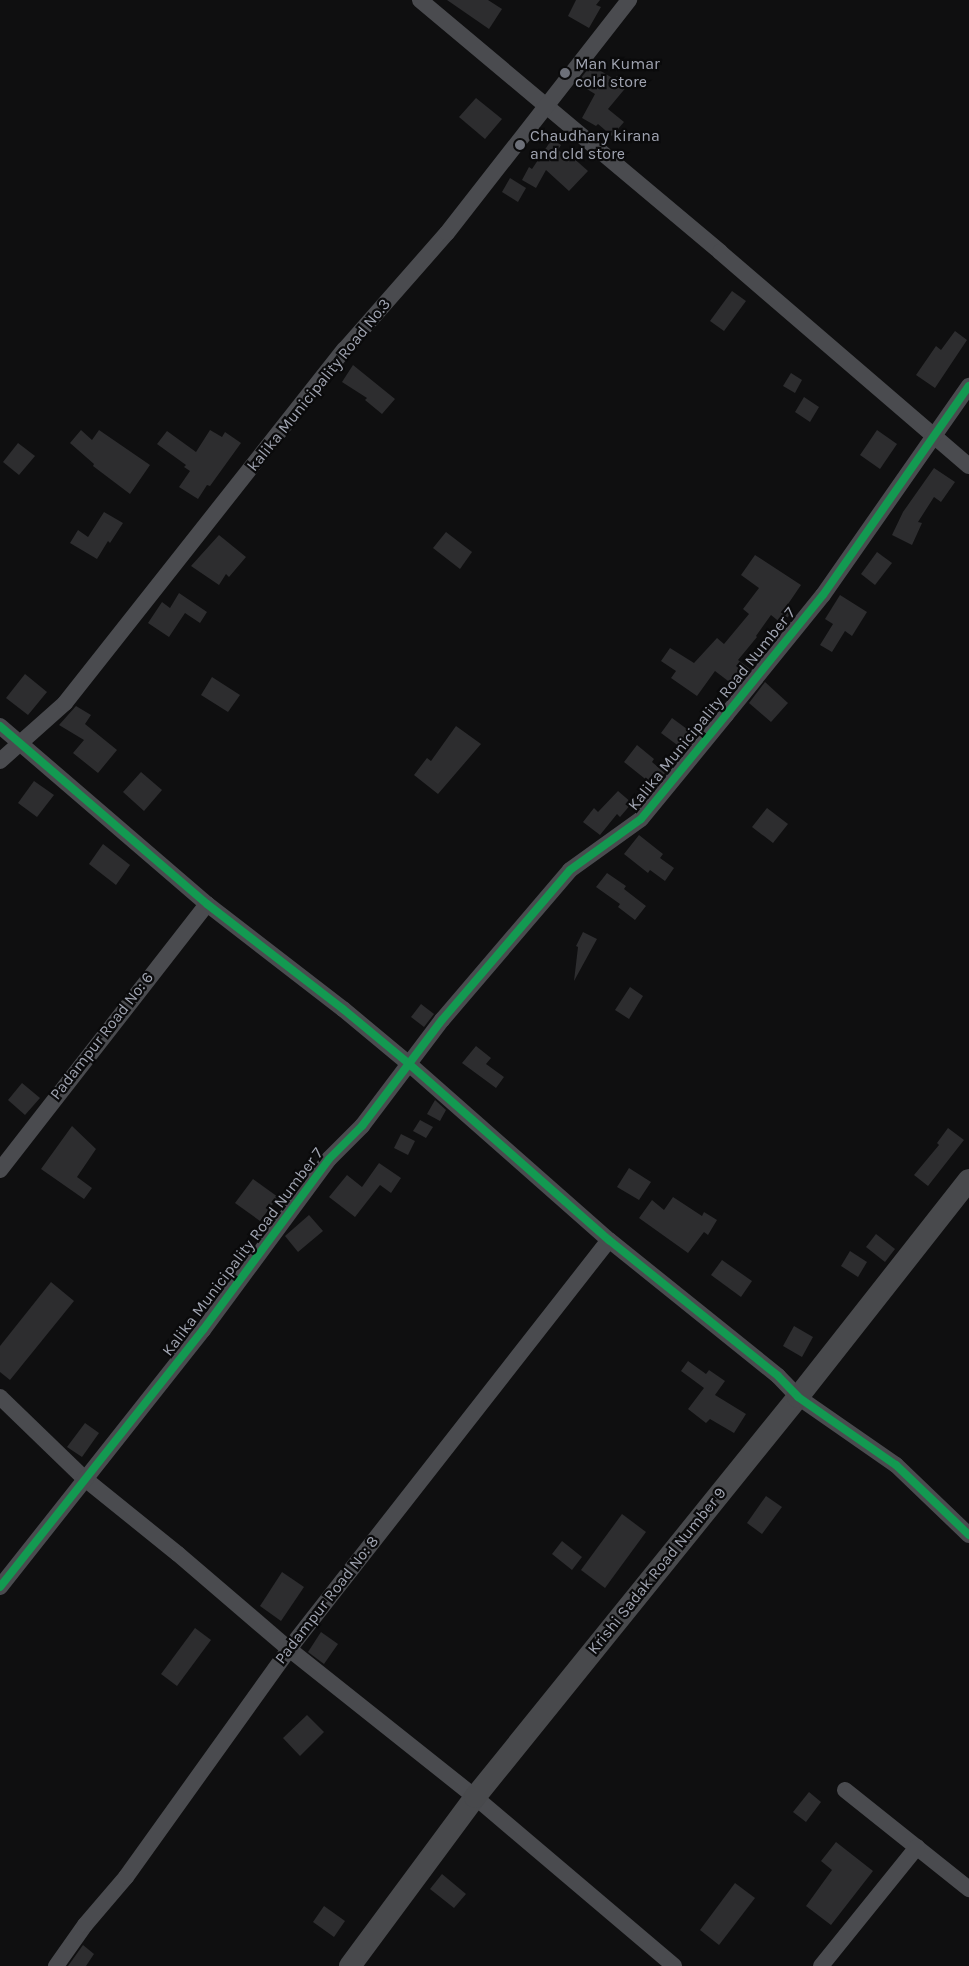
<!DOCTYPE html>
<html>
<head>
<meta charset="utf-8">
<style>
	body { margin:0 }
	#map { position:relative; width:969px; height:1966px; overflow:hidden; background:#0f0f10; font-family:Karla,sans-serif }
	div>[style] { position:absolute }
	.building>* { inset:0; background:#2d2d2f }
	.street>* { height:16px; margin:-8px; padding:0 8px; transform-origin:8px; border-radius:8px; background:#4a4b4f }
	.secondary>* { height:22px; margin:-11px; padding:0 11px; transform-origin:11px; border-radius:11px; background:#48494c }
	.cycleway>* { height:8px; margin:-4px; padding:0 4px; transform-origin:4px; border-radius:4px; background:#139951 }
	.dots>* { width:14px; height:14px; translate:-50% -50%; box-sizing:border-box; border:2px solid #0a0a0b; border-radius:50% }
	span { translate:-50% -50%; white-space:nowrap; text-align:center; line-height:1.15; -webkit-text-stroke:4.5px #0a0a0b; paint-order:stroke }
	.poi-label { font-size:16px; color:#a0a4b1 }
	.left { translate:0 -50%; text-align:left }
	.street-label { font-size:16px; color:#a0a4b1 }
</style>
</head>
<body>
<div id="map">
	<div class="building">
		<div style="clip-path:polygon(447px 0,488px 0,502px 9px,489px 29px)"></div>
		<div style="clip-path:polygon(576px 0,600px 0,596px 5px,601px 7px,589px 28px,568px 16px)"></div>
		<div style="clip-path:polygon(591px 65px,614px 79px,617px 76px,628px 85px,608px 109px,624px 122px,612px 136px,598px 124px,596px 126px,582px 118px,595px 94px,577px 83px)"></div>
		<div style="clip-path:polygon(476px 98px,502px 119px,485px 139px,459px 117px)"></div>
		<div style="clip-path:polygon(552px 139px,561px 145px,558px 150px,568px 157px,570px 155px,588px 171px,569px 191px,546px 170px,536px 188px,522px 180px,529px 167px,532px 169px)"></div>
		<div style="clip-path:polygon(510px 178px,526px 188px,518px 202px,502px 192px)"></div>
		<div style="clip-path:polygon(732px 291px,746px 301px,724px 331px,710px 321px)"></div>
		<div style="clip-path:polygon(955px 331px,967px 340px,935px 388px,916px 375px,936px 346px,941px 350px)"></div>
		<div style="clip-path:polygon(353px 365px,395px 399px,382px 414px,365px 400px,367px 398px,342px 382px)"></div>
		<div style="clip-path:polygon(791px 373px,802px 380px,795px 393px,783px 386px)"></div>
		<div style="clip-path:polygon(804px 397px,819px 407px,810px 422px,795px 412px)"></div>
		<div style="clip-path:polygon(81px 430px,92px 440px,99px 430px,150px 465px,130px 494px,93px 466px,94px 464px,70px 443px)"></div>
		<div style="clip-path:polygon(210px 430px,222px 437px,225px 432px,241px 443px,210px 486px,207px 485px,198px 499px,179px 487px,190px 471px,184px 467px,186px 465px,157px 444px,167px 431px,196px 452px)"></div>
		<div style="clip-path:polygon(877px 430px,897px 444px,880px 469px,860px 455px)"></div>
		<div style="clip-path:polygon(18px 443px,35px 456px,19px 475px,3px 462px)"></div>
		<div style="clip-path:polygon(934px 468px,955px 482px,941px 502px,934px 497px,918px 522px,922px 523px,912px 545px,892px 535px,903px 512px)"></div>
		<div style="clip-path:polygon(104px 512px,123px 523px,110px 543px,108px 541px,97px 559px,70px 543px,78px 530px,88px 537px)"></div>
		<div style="clip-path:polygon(446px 532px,472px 552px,460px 569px,433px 548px)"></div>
		<div style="clip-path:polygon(219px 535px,246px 557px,229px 577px,226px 574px,219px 585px,191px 566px)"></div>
		<div style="clip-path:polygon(877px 552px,892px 563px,875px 585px,861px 574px)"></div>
		<div style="clip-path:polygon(755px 555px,801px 585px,786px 607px,792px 612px,782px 624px,771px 615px,756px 636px,757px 637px,738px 660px,750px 669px,736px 687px,715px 671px,697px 696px,671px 678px,676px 671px,661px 661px,670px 648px,694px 663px,717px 638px,724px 644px,749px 614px,743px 609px,759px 588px,741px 575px)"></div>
		<div style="clip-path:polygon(179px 593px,207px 612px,200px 623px,185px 613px,169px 637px,148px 623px,162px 602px,170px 608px)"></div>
		<div style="clip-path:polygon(840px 595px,867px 612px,852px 636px,845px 631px,832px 652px,820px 645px,833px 624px,825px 619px)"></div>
		<div style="clip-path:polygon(25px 674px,47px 692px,28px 715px,6px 698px)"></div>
		<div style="clip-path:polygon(212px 677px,240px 695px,228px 712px,201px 695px)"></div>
		<div style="clip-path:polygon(765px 682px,788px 703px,771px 722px,749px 703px)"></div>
		<div style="clip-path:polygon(76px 706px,91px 715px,85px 724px,117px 750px,98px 773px,73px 753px,84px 740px,59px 725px)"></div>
		<div style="clip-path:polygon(672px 718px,691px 732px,680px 747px,661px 733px)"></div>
		<div style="clip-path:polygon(456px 726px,481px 744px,438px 794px,414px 775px,427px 758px,431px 761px)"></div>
		<div style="clip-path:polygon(637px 745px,654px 759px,652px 762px,665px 773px,654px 786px,624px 762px)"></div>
		<div style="clip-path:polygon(141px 772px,162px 790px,144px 811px,123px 792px)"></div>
		<div style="clip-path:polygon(34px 781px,54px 795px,37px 817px,18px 803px)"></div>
		<div style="clip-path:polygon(618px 791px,632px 803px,620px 817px,617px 814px,600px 835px,583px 822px,594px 808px,598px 812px)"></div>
		<div style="clip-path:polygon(767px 808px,788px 824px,773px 843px,752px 827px)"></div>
		<div style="clip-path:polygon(639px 835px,663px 854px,660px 858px,674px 868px,665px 881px,650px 870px,648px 873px,624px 854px)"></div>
		<div style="clip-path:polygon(103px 844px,130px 865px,116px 885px,89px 864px)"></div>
		<div style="clip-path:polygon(607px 873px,626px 886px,624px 889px,646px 906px,635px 920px,618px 907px,620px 904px,596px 887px)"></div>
		<div style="clip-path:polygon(583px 932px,597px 939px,574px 981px,578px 947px,576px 946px)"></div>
		<div style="clip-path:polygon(630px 987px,643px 996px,629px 1019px,615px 1010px)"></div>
		<div style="clip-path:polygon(421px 1004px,434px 1014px,424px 1027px,411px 1017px)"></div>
		<div style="clip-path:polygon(476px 1046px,491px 1058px,486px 1064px,504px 1077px,496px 1088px,462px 1063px)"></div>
		<div style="clip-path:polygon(22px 1083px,40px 1098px,25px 1115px,8px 1100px)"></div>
		<div style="clip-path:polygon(435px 1100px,446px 1110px,440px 1121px,427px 1114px)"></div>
		<div style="clip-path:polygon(420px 1120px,433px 1127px,426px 1138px,413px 1131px)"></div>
		<div style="clip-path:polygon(72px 1126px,96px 1149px,77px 1177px,92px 1188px,84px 1199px,41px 1169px)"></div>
		<div style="clip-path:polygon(948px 1128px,964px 1140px,928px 1186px,914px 1175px,939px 1145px,937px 1143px)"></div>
		<div style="clip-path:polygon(401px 1134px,415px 1141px,408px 1155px,394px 1148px)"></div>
		<div style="clip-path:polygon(379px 1163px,401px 1178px,391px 1193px,380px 1185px,355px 1217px,329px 1197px,347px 1175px,362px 1187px)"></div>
		<div style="clip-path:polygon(629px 1168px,651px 1182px,639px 1200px,617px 1187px)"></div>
		<div style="clip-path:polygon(253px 1179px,278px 1197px,260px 1221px,235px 1203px)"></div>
		<div style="clip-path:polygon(673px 1197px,702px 1216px,704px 1212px,717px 1220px,708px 1235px,704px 1232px,688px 1253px,639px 1218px,652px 1200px,664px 1210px)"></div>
		<div style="clip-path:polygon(309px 1215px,323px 1231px,298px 1252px,285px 1236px)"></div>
		<div style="clip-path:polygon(876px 1234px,895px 1249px,885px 1262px,866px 1247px)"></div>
		<div style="clip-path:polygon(850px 1251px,867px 1262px,858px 1277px,841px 1266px)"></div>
		<div style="clip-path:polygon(722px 1260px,752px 1281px,741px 1297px,711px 1275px)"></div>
		<div style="clip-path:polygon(51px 1282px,74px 1301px,10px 1380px,0 1372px,0 1346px)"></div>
		<div style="clip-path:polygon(794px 1326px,813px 1337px,802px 1357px,783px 1346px)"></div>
		<div style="clip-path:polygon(688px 1361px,706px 1374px,709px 1370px,725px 1381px,715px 1395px,746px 1414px,734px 1433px,710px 1419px,706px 1423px,688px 1409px,704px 1388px,681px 1371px)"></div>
		<div style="clip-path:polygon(85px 1423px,99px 1433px,82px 1457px,67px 1447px)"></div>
		<div style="clip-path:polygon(766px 1496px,782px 1507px,762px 1534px,747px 1523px)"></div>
		<div style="clip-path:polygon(622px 1514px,646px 1532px,605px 1588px,581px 1570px)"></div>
		<div style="clip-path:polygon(562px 1541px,582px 1557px,572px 1570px,552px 1554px)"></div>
		<div style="clip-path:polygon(282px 1572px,304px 1587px,281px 1621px,260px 1606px)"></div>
		<div style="clip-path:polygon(195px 1628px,211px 1640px,177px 1686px,161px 1674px)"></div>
		<div style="clip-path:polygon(321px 1632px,338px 1644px,324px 1664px,308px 1652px)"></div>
		<div style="clip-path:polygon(307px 1715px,324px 1732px,300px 1756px,283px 1738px)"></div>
		<div style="clip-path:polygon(809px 1792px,821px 1802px,806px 1822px,793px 1812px)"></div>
		<div style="clip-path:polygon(836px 1842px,873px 1871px,831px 1925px,806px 1906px,832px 1870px,821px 1861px)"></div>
		<div style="clip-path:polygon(442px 1874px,466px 1894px,454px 1908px,430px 1889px)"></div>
		<div style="clip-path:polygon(735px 1883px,755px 1898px,719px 1945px,700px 1930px)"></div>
		<div style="clip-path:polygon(324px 1906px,345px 1921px,334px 1937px,313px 1922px)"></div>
		<div style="clip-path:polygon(83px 1945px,94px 1954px,86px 1966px,68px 1966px)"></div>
	</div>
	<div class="street">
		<div style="left:420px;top:0;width:392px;rotate:40deg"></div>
		<div style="left:720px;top:252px;width:328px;rotate:40.7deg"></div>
		<div style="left:0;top:726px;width:273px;rotate:40.7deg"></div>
		<div style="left:207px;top:904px;width:172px;rotate:37.7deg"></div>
		<div style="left:343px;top:1009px;width:85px;rotate:39.7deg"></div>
		<div style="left:408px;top:1063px;width:268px;rotate:41.4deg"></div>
		<div style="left:609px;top:1240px;width:217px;rotate:38.8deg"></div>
		<div style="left:778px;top:1376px;width:29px;rotate:46deg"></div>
		<div style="left:798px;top:1397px;width:119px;rotate:34.8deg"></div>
		<div style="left:896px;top:1465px;width:101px;rotate:43.8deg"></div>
		<div style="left:0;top:761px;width:87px;rotate:-41.7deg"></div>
		<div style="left:65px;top:703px;width:451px;rotate:-51.7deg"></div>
		<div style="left:345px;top:349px;width:154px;rotate:-48.7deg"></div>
		<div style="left:447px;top:233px;width:296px;rotate:-52deg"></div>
		<div style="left:0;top:1170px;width:337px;rotate:-52.1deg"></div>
		<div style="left:0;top:1397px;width:118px;rotate:44deg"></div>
		<div style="left:85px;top:1479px;width:119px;rotate:38.9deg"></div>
		<div style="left:178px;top:1554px;width:146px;rotate:40.6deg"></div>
		<div style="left:289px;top:1649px;width:238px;rotate:38.5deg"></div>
		<div style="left:475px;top:1797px;width:261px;rotate:40.3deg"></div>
		<div style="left:0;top:1587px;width:328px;rotate:-51.7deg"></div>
		<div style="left:203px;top:1330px;width:212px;rotate:-53.6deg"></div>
		<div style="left:329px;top:1159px;width:47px;rotate:-45deg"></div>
		<div style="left:362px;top:1126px;width:133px;rotate:-53deg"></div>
		<div style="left:442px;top:1020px;width:197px;rotate:-49.5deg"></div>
		<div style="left:570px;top:870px;width:87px;rotate:-35.7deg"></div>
		<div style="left:641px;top:819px;width:134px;rotate:-50.7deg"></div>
		<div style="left:726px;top:715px;width:154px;rotate:-51.1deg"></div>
		<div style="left:823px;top:595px;width:255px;rotate:-55.1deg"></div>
		<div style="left:845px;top:1790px;width:159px;rotate:38.6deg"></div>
		<div style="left:56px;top:1966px;width:50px;rotate:-54.7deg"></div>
		<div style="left:85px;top:1925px;width:63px;rotate:-49.5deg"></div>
		<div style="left:126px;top:1877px;width:280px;rotate:-54.4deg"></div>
		<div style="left:289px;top:1649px;width:519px;rotate:-51.96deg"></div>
		<div style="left:821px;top:1966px;width:153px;rotate:-51.1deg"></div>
	</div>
	<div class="secondary">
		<div style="left:350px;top:1966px;width:210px;rotate:-53.5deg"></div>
		<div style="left:475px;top:1797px;width:514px;rotate:-51.08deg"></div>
		<div style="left:798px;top:1397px;width:276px;rotate:-51.8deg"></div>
	</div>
	<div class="cycleway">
		<div style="left:0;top:726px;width:273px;rotate:40.7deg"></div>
		<div style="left:207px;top:904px;width:172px;rotate:37.7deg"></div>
		<div style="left:343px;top:1009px;width:85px;rotate:39.7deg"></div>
		<div style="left:408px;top:1063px;width:268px;rotate:41.4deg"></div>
		<div style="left:609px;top:1240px;width:217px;rotate:38.8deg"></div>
		<div style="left:778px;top:1376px;width:29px;rotate:46deg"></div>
		<div style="left:798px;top:1397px;width:119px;rotate:34.8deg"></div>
		<div style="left:896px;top:1465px;width:101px;rotate:43.8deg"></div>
		<div style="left:0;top:1587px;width:328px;rotate:-51.7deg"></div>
		<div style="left:203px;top:1330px;width:212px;rotate:-53.6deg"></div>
		<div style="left:329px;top:1159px;width:47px;rotate:-45deg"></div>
		<div style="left:362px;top:1126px;width:133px;rotate:-53deg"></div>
		<div style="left:442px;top:1020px;width:197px;rotate:-49.5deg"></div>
		<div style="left:570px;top:870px;width:87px;rotate:-35.7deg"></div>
		<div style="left:641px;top:819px;width:134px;rotate:-50.7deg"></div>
		<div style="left:726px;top:715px;width:154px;rotate:-51.1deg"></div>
		<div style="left:823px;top:595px;width:255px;rotate:-55.1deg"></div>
	</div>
	<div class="dots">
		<div style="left:565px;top:73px;background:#6d7079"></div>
		<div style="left:520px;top:145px;background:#6d7079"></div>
	</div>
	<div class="poi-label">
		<span class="left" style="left:575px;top:73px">Man Kumar<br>cold store</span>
		<span class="left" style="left:530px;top:145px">Chaudhary kirana<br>and cld store</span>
	</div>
	<div class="street-label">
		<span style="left:319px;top:385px;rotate:-51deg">kalika Municipality Road No.3</span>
		<span style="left:712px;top:709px;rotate:-51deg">Kalika Municipality Road Number 7</span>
		<span style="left:102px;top:1036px;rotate:-52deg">Padampur Road No: 6</span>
		<span style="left:243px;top:1252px;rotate:-53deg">Kalika Municipality Road Number 7</span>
		<span style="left:657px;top:1571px;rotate:-51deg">Krishi Sadak Road Number 9</span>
		<span style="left:327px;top:1600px;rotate:-52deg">Padampur Road No: 8</span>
	</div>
</div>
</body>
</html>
